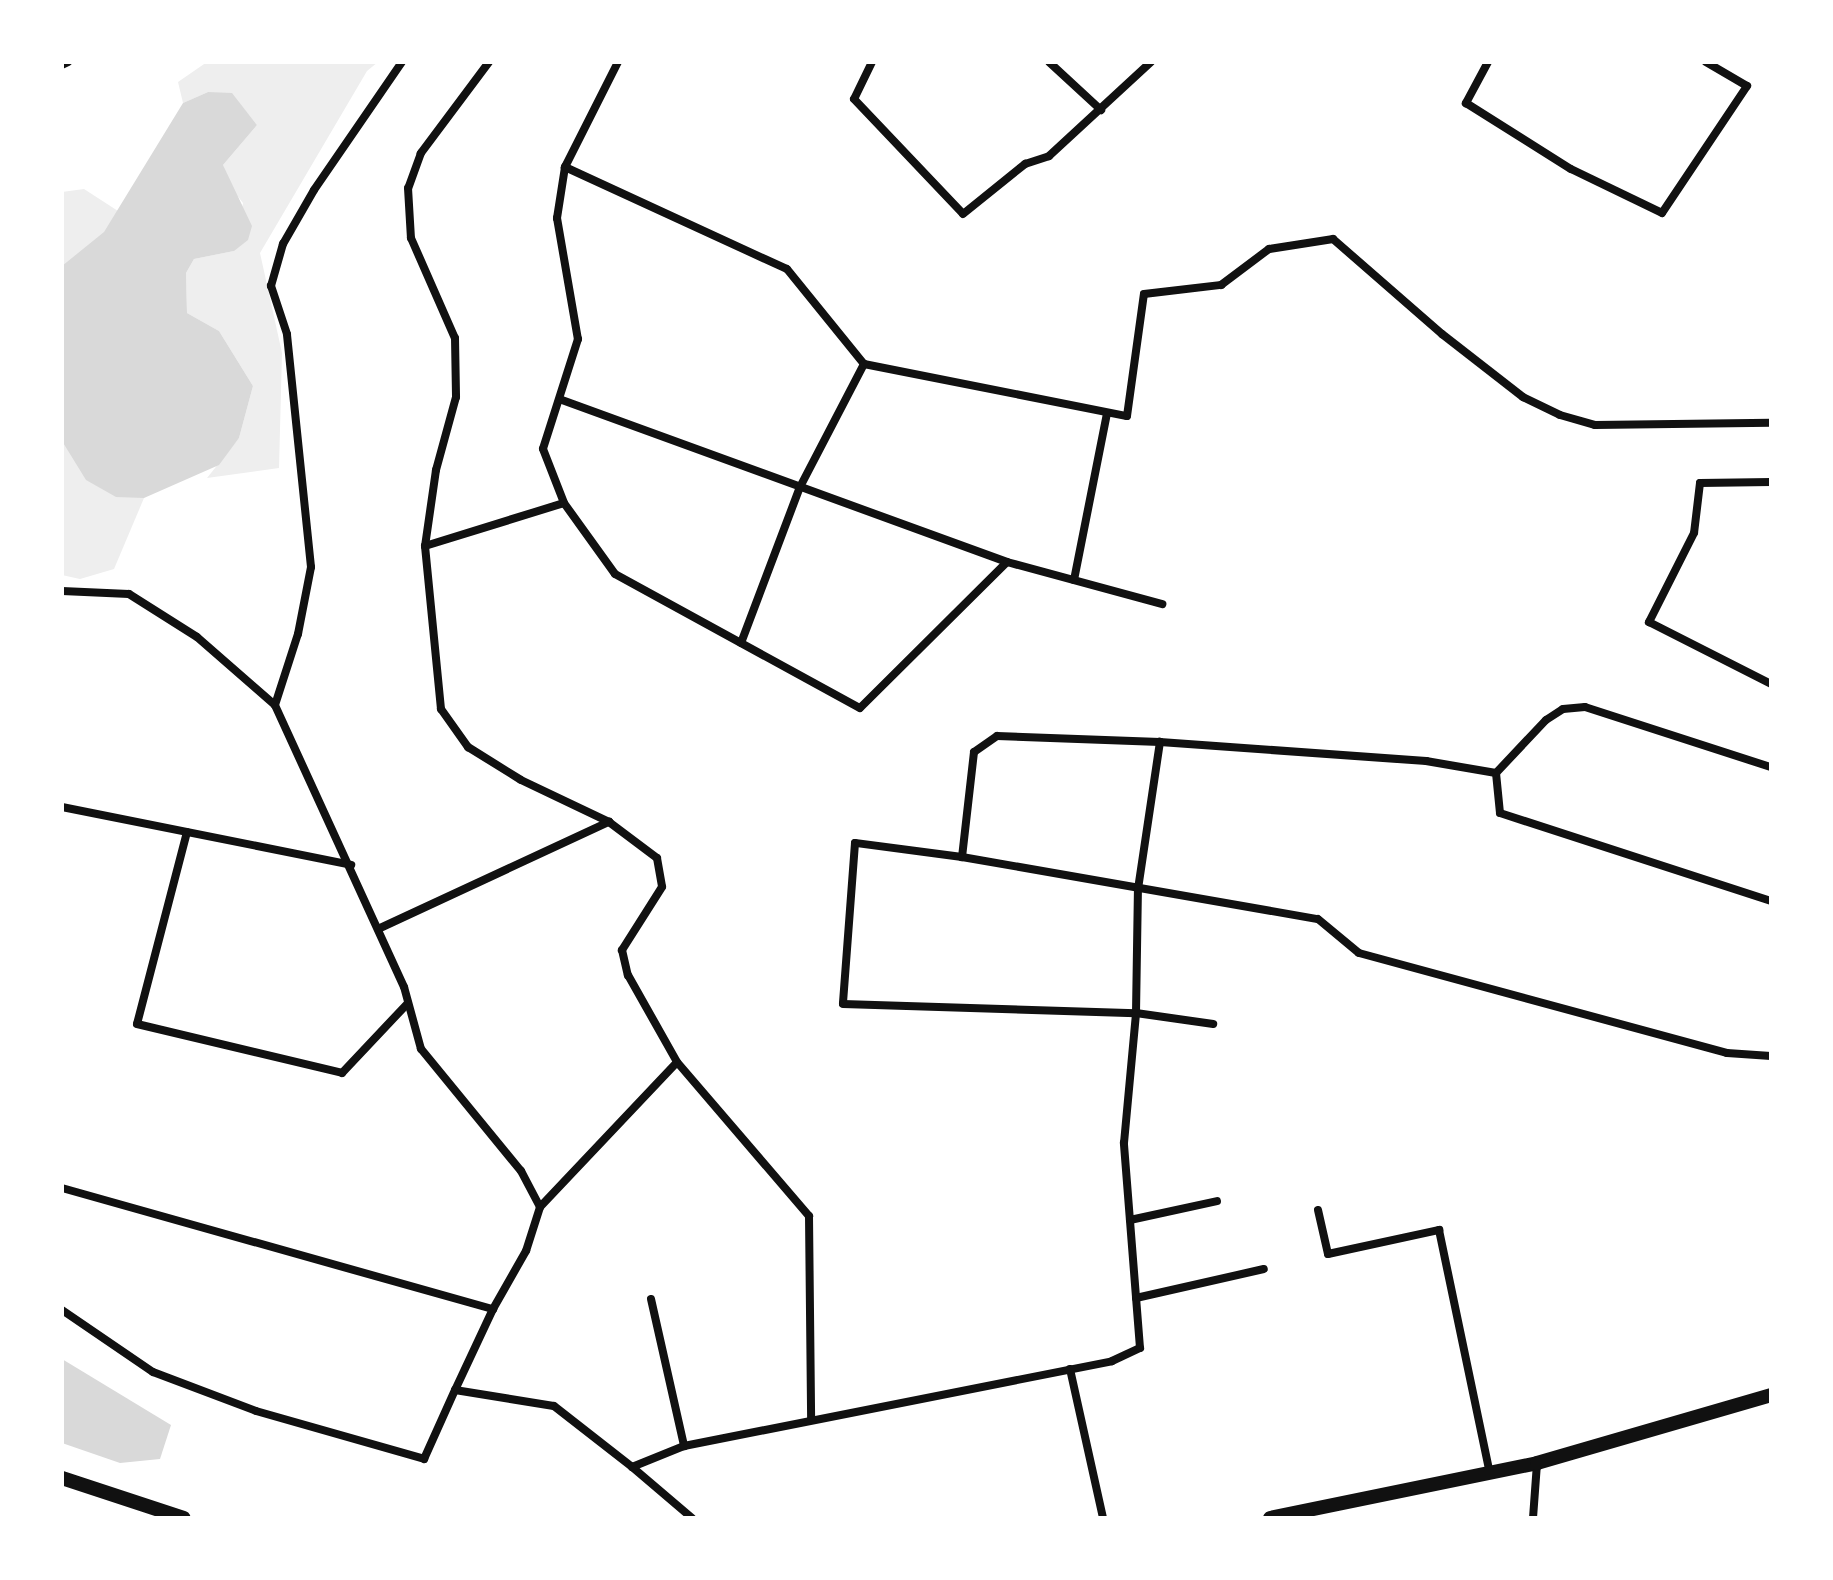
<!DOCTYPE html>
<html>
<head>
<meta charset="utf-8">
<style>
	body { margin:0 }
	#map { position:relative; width:1833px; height:1580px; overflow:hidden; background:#fff; font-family:Bitter,serif }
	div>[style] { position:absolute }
	.green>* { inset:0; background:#eee }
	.water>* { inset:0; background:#d9d9d9 }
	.minor>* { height:8px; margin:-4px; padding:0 4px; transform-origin:4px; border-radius:4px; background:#111 }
	.tertiary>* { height:14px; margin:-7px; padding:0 7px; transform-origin:7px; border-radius:7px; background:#111 }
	span { translate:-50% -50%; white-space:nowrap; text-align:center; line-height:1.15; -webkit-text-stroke:8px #fff; paint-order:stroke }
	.frame { position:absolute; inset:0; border:64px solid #fff; pointer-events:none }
</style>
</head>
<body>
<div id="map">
	<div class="green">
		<div style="clip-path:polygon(207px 62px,378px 62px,367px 71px,260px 253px,282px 353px,279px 468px,207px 478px,239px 438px,253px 386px,219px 331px,187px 313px,186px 273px,194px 259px,234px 251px,243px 203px,228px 184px,223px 165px,257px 125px,244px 109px,208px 92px,183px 103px,178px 82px)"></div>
		<div style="clip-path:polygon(84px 189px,118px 211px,144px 498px,114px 569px,80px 579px,62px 575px,62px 192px)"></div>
	</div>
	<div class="water">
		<div style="clip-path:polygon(208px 92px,232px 93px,257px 125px,223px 165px,252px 226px,248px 240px,234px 251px,194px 259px,186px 273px,187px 313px,219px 331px,253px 386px,239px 438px,219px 465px,144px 498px,116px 497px,86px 480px,62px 441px,62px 266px,104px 232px,183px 103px)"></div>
		<div style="clip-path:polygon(62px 1359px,171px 1425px,160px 1459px,120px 1463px,62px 1443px)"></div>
	</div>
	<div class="minor">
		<div style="left:489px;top:62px;width:114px;rotate:126.8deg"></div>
		<div style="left:421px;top:153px;width:37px;rotate:110deg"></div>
		<div style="left:408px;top:188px;width:50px;rotate:86.6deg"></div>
		<div style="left:411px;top:238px;width:109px;rotate:66.3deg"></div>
		<div style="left:455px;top:338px;width:59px;rotate:89deg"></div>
		<div style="left:456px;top:397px;width:76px;rotate:105.3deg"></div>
		<div style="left:436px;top:470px;width:77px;rotate:98.2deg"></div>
		<div style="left:425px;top:546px;width:145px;rotate:-17.2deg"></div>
		<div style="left:618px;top:62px;width:118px;rotate:116.8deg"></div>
		<div style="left:565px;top:167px;width:52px;rotate:98.9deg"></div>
		<div style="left:557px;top:218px;width:123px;rotate:80.2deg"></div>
		<div style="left:578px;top:339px;width:115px;rotate:107.7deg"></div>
		<div style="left:543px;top:449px;width:58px;rotate:68.7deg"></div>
		<div style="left:564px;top:503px;width:87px;rotate:54.3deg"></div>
		<div style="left:615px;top:574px;width:279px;rotate:28.7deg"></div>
		<div style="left:860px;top:708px;width:207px;rotate:-44.8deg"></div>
		<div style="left:872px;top:62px;width:41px;rotate:115.9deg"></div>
		<div style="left:854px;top:99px;width:158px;rotate:46.5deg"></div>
		<div style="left:963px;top:214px;width:80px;rotate:-38.9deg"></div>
		<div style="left:1025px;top:164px;width:25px;rotate:-18deg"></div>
		<div style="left:1049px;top:156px;width:139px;rotate:-42.7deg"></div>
		<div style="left:1049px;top:62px;width:71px;rotate:42.7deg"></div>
		<div style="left:1488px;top:62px;width:47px;rotate:118.2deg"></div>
		<div style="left:1466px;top:103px;width:124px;rotate:32.2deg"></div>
		<div style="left:1571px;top:169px;width:101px;rotate:25.8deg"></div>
		<div style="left:1662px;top:213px;width:153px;rotate:-56.2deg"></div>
		<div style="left:1747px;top:86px;width:48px;rotate:-149.7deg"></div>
		<div style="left:62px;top:65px;width:7px;rotate:-27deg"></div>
		<div style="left:565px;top:167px;width:244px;rotate:24.7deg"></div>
		<div style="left:787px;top:269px;width:122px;rotate:51deg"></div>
		<div style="left:864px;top:364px;width:268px;rotate:11.2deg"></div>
		<div style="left:1127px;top:416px;width:123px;rotate:-82.1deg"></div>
		<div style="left:1144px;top:294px;width:78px;rotate:-6.7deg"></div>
		<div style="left:1221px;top:285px;width:60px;rotate:-36.9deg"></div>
		<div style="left:1269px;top:249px;width:65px;rotate:-8.9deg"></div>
		<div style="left:1333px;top:239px;width:145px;rotate:41.1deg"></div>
		<div style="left:1442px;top:334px;width:103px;rotate:37.9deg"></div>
		<div style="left:1523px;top:397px;width:41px;rotate:25.9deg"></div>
		<div style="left:1560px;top:415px;width:36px;rotate:16deg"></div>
		<div style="left:1595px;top:425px;width:176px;rotate:-0.7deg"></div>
		<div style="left:562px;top:400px;width:474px;rotate:20deg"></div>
		<div style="left:1007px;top:562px;width:161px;rotate:15.2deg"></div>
		<div style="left:1771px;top:482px;width:71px;rotate:179.2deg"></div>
		<div style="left:1700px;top:483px;width:50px;rotate:96.8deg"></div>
		<div style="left:1694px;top:533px;width:100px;rotate:116.8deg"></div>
		<div style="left:1649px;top:622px;width:137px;rotate:26.9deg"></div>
		<div style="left:425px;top:546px;width:164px;rotate:84.4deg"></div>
		<div style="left:441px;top:709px;width:47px;rotate:54.6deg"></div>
		<div style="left:468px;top:747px;width:62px;rotate:31.9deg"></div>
		<div style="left:521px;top:780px;width:98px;rotate:25.5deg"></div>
		<div style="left:609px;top:822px;width:60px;rotate:36.9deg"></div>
		<div style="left:657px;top:858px;width:29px;rotate:80deg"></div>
		<div style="left:662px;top:887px;width:75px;rotate:122.4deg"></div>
		<div style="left:622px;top:950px;width:26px;rotate:77deg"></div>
		<div style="left:628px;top:975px;width:100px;rotate:60.6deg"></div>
		<div style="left:677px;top:1062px;width:203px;rotate:49.4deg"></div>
		<div style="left:809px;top:1216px;width:203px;rotate:89.4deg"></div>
		<div style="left:1074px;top:580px;width:170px;rotate:-78.8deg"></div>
		<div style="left:62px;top:591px;width:67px;rotate:2.6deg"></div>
		<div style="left:129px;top:594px;width:80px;rotate:32.3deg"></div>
		<div style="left:197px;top:637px;width:103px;rotate:41.1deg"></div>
		<div style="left:741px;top:643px;width:167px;rotate:-69.3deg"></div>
		<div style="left:800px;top:487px;width:139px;rotate:-62.5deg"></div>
		<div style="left:1160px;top:742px;width:163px;rotate:-177.9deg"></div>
		<div style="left:997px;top:736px;width:28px;rotate:145deg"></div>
		<div style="left:974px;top:752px;width:106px;rotate:96.5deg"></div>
		<div style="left:962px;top:857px;width:108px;rotate:-172.5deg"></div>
		<div style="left:855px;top:843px;width:161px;rotate:94.3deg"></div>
		<div style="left:843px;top:1004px;width:293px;rotate:1.8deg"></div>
		<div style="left:1136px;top:1013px;width:78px;rotate:8.1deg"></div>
		<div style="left:1496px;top:773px;width:40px;rotate:84.3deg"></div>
		<div style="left:1500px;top:813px;width:285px;rotate:18deg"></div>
		<div style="left:62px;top:807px;width:295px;rotate:11.3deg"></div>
		<div style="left:187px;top:832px;width:198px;rotate:104.6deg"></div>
		<div style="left:137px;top:1024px;width:211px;rotate:13.4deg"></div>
		<div style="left:342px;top:1073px;width:96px;rotate:-46.7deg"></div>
		<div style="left:962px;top:857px;width:361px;rotate:9.9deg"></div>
		<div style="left:1318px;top:919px;width:53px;rotate:39.7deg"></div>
		<div style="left:1359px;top:953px;width:381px;rotate:15.2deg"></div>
		<div style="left:1727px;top:1053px;width:44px;rotate:3.9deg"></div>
		<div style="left:378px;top:929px;width:255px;rotate:-24.9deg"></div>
		<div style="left:62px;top:1188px;width:448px;rotate:15.7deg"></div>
		<div style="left:493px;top:1309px;width:67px;rotate:-60.4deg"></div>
		<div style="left:526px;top:1251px;width:46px;rotate:-72.3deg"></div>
		<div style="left:540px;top:1207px;width:41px;rotate:-117.8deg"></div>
		<div style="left:521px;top:1171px;width:158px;rotate:-129.3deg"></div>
		<div style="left:421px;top:1049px;width:64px;rotate:-105.3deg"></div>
		<div style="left:404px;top:987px;width:310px;rotate:-114.6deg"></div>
		<div style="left:275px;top:705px;width:75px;rotate:-72.1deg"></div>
		<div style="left:298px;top:634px;width:68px;rotate:-79deg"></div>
		<div style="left:311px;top:567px;width:234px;rotate:-95.9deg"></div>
		<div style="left:287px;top:334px;width:51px;rotate:-108.4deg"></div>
		<div style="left:271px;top:286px;width:44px;rotate:-74.1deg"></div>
		<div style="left:283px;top:244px;width:62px;rotate:-60.1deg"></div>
		<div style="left:314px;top:190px;width:155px;rotate:-55.5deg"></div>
		<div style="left:540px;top:1207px;width:199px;rotate:-46.6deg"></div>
		<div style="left:1318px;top:1210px;width:45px;rotate:77.2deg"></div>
		<div style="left:1328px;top:1254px;width:114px;rotate:-12.2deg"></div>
		<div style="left:1439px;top:1230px;width:249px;rotate:78.2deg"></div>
		<div style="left:1130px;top:1220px;width:89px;rotate:-12.3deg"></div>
		<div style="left:1136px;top:1298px;width:131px;rotate:-12.8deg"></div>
		<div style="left:651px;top:1299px;width:151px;rotate:77.3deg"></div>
		<div style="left:493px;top:1309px;width:89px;rotate:115.1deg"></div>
		<div style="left:455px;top:1390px;width:100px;rotate:9.2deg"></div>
		<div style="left:554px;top:1406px;width:99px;rotate:38deg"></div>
		<div style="left:62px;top:1310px;width:110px;rotate:34.3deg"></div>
		<div style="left:153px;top:1372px;width:110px;rotate:20.7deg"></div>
		<div style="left:256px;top:1411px;width:175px;rotate:15.9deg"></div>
		<div style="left:424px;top:1459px;width:76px;rotate:-65.8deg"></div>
		<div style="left:1070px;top:1369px;width:153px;rotate:77.5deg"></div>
		<div style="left:692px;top:1518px;width:79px;rotate:-139.6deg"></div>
		<div style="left:632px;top:1467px;width:56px;rotate:-22deg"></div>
		<div style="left:684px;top:1446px;width:436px;rotate:-11.2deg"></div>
		<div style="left:1112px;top:1361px;width:31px;rotate:-25deg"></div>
		<div style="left:1140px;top:1348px;width:206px;rotate:-94.5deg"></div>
		<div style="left:1124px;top:1143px;width:131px;rotate:-84.7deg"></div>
		<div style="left:1136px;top:1013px;width:124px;rotate:-89.1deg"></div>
		<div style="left:1138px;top:889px;width:149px;rotate:-81.5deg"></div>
		<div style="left:1160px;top:742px;width:267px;rotate:4.1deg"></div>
		<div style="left:1426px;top:761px;width:71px;rotate:9.7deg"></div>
		<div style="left:1496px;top:773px;width:73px;rotate:-46.7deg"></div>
		<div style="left:1546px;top:720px;width:20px;rotate:-33deg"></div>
		<div style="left:1563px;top:709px;width:22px;rotate:-5deg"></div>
		<div style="left:1585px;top:707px;width:195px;rotate:17.9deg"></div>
		<div style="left:1533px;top:1518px;width:55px;rotate:-85.8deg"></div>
	</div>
	<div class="tertiary">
		<div style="left:62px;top:1478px;width:128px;rotate:18.2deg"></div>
		<div style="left:1270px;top:1518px;width:273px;rotate:-11.6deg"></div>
		<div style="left:1537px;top:1463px;width:244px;rotate:-16.2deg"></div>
	</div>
	<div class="frame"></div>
</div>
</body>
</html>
